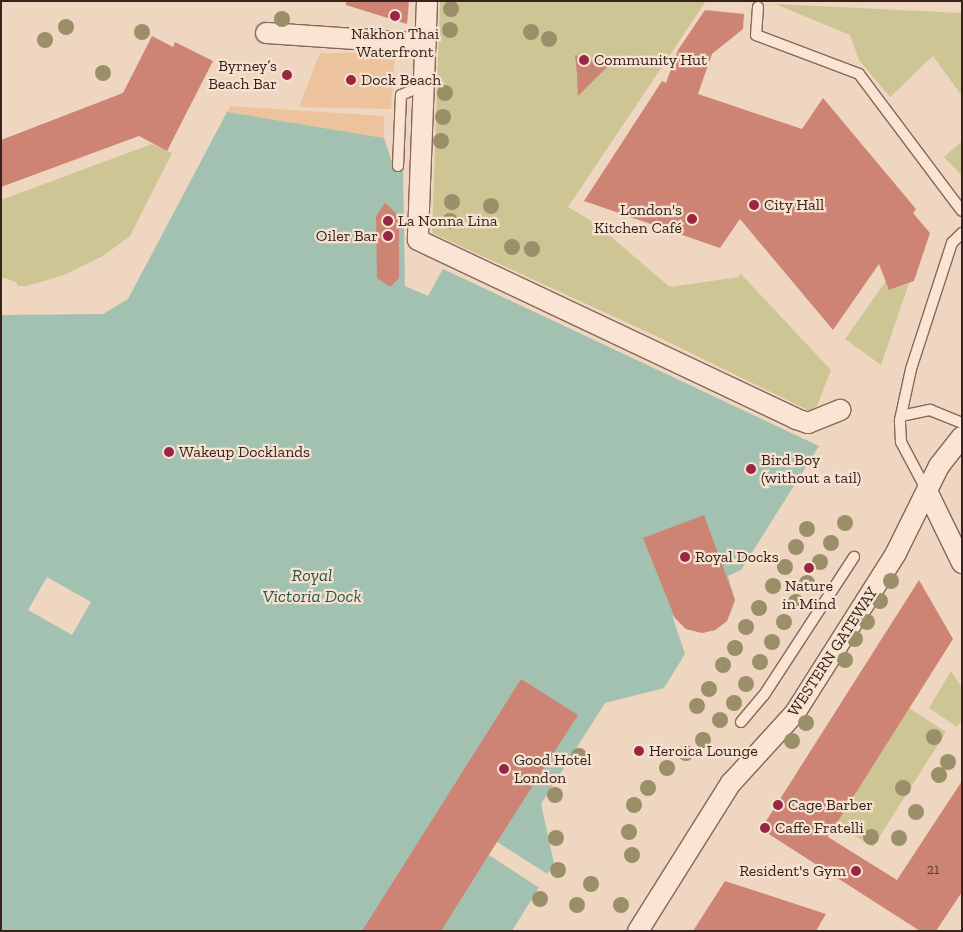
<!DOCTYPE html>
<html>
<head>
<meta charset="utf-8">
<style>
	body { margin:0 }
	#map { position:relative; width:963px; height:932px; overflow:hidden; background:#efd6c0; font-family:"Zilla Slab",serif }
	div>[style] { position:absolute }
	.green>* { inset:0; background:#cdc694 }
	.sand>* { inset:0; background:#ecc39c }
	.water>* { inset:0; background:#a3c1b1 }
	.pier>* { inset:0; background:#efd6c0 }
	.building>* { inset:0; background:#ce8475 }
	.roads { filter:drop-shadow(1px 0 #886658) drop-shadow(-1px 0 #886658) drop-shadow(0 1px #886658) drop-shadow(0 -1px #886658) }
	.lane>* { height:10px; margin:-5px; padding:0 5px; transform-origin:5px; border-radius:5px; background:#fae5d4 }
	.street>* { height:20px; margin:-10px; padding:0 10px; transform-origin:10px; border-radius:10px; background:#fae5d4 }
	.trees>* { width:16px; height:16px; margin:-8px; border-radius:50%; background:#9a8f69 }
	.dots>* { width:14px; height:14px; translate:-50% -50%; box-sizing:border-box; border:2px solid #f6e2d0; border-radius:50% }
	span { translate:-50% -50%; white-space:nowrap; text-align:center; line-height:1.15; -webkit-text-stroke:4.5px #f6e2d0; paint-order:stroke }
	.number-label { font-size:14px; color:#5e3b32 }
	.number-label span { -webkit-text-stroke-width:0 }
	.poi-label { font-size:16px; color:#38231c }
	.left { translate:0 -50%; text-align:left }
	.right { translate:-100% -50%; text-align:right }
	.street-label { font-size:16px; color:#38231c }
	.water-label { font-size:18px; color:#2b584a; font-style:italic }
	.frame { position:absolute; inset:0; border:2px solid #38231c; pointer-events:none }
</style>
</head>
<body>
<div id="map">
	<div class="green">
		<div style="clip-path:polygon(440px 1px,706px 1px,568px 207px,595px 223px,670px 287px,739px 277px,740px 273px,831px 370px,814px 413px,656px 336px,432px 233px)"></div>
		<div style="clip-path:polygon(775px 4px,962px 13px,962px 96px,933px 56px,890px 97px,859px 60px,850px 35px)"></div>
		<div style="clip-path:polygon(962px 141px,962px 176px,944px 157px)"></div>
		<div style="clip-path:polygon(152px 144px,172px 153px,130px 236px,103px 256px,64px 275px,27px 286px,18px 286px,16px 282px,1px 277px,1px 200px)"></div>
		<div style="clip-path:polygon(886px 281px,890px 290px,909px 283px,881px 365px,845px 339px)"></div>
		<div style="clip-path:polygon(951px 671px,962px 688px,962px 720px,957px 727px,929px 708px)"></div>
		<div style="clip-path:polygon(909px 708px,946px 732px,873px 847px,836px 824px)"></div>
	</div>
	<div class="sand">
		<div style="clip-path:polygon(320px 53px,395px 53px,391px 109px,299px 107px)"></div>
		<div style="clip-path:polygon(230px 106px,384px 116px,384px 138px,227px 112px)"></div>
	</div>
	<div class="water">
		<div style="clip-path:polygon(227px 112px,384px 138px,393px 165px,403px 167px,405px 286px,428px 296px,443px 269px,819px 446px,741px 570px,728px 576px,735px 600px,727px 621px,715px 630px,702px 633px,686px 629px,672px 615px,685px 654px,664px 688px,605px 703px,541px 804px,554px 863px,512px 931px,1px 931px,1px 315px,103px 314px,128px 299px)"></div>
	</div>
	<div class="pier">
		<div style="clip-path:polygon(47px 577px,91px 602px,72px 635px,28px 610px)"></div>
		<div style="clip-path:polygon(497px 842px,549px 875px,541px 889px,489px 855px)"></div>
	</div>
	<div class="building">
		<div style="clip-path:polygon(346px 1px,409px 1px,407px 24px,346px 5px)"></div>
		<div style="clip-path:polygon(705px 10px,744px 14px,743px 29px,712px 54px,698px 94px,802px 129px,823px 98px,916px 209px,913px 213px,930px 233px,914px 281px,889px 290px,879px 264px,833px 330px,740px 219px,720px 248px,584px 201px,662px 81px,666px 83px,678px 50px)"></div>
		<div style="clip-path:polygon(152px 36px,173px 47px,175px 42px,213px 61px,167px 151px,139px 136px,1px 187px,1px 140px,123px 93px)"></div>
		<div style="clip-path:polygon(575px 55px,608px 66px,578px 96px,577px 74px)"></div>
		<div style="clip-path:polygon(385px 203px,399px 216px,399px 278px,390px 287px,377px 278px,376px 216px)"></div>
		<div style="clip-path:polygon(704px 515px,735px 600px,727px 621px,715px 630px,702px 633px,686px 629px,675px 618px,643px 538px)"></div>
		<div style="clip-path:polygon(919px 580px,953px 639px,828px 837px,897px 880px,962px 781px,962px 892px,936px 931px,920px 931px,761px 829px)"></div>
		<div style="clip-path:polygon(521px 679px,578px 715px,493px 848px,441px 931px,362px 931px)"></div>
		<div style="clip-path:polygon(725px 881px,826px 914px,816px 931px,693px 931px)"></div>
	</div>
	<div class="roads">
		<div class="lane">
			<div style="left:758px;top:7px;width:28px;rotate:94deg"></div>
			<div style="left:756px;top:35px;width:110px;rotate:20.7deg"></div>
			<div style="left:859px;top:74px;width:171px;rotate:53.1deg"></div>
			<div style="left:398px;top:166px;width:71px;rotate:-87.6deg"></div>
			<div style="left:401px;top:95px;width:25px;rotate:-23deg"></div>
			<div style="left:901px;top:416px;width:30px;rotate:-12deg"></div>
			<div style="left:930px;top:410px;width:35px;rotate:22deg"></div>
			<div style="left:927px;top:491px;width:55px;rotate:-118deg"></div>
			<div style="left:901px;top:442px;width:22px;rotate:-93deg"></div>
			<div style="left:900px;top:420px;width:52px;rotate:-77.8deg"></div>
			<div style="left:911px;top:369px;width:133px;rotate:-72deg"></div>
			<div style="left:952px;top:243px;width:14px;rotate:-45deg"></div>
			<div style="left:741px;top:722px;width:35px;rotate:-50deg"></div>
			<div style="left:764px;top:695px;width:165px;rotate:-56.9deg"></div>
		</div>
		<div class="street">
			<div style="left:427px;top:1px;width:239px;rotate:92.2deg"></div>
			<div style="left:418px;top:240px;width:418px;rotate:25.3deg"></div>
			<div style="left:796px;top:419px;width:13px;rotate:18deg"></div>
			<div style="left:808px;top:423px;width:35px;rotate:-22deg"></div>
			<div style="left:266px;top:33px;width:160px;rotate:3.9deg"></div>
			<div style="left:927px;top:491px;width:80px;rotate:64.1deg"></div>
			<div style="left:638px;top:931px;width:175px;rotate:-57.9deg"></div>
			<div style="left:731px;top:783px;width:95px;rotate:-47.6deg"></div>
			<div style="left:795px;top:713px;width:189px;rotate:-57.7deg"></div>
			<div style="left:896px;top:553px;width:97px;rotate:-63.7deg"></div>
			<div style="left:939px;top:466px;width:37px;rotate:-52deg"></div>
		</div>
	</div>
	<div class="trees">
		<div style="left:451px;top:9px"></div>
		<div style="left:282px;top:19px"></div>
		<div style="left:66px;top:27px"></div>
		<div style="left:450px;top:30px"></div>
		<div style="left:142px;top:32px"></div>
		<div style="left:531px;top:32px"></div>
		<div style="left:549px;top:39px"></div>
		<div style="left:45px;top:40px"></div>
		<div style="left:103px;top:73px"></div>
		<div style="left:445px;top:93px"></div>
		<div style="left:443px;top:117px"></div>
		<div style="left:441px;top:141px"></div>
		<div style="left:452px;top:202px"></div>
		<div style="left:491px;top:206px"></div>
		<div style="left:450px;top:221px"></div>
		<div style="left:512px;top:247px"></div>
		<div style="left:532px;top:249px"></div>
		<div style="left:845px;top:523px"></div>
		<div style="left:807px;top:529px"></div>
		<div style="left:831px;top:543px"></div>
		<div style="left:796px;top:547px"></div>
		<div style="left:820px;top:562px"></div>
		<div style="left:785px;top:567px"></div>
		<div style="left:891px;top:581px"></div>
		<div style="left:807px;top:583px"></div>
		<div style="left:773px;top:586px"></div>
		<div style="left:880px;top:601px"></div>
		<div style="left:796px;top:602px"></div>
		<div style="left:759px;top:608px"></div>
		<div style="left:784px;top:622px"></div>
		<div style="left:867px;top:622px"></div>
		<div style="left:746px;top:627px"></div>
		<div style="left:855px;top:639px"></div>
		<div style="left:772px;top:642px"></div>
		<div style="left:735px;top:648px"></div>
		<div style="left:845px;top:660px"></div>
		<div style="left:760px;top:662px"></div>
		<div style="left:723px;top:665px"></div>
		<div style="left:746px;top:684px"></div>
		<div style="left:709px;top:689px"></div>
		<div style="left:734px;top:703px"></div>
		<div style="left:697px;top:706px"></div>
		<div style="left:720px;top:720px"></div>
		<div style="left:806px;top:723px"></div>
		<div style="left:934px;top:737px"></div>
		<div style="left:703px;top:740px"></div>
		<div style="left:792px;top:741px"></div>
		<div style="left:686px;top:753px"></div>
		<div style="left:579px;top:756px"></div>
		<div style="left:948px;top:762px"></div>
		<div style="left:667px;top:768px"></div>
		<div style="left:939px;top:775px"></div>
		<div style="left:648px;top:788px"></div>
		<div style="left:903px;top:788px"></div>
		<div style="left:555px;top:795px"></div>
		<div style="left:634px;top:805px"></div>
		<div style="left:916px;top:812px"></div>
		<div style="left:629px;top:832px"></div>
		<div style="left:871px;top:837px"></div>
		<div style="left:556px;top:838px"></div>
		<div style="left:899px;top:838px"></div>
		<div style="left:632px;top:855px"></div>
		<div style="left:558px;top:870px"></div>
		<div style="left:591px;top:884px"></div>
		<div style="left:540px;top:899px"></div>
		<div style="left:577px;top:905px"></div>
		<div style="left:621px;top:905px"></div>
	</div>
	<div class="dots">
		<div style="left:395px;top:16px;background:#992643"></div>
		<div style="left:584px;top:60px;background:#992643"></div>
		<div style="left:287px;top:75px;background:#992643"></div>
		<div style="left:351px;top:80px;background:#992643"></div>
		<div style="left:754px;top:205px;background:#992643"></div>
		<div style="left:692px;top:219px;background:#992643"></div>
		<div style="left:388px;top:221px;background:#992643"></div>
		<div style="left:388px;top:236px;background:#992643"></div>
		<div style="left:169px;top:452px;background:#992643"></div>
		<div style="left:751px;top:469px;background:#992643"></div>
		<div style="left:685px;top:557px;background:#992643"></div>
		<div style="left:809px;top:568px;background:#992643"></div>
		<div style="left:639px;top:751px;background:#992643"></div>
		<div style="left:504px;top:769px;background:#992643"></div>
		<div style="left:778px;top:805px;background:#992643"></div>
		<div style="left:765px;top:828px;background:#992643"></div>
		<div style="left:856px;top:871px;background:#992643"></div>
	</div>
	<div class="number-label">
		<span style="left:933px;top:870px">21</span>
	</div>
	<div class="poi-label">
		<span style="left:395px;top:43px">Nakhon Thai<br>Waterfront</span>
		<span class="left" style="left:594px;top:60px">Community Hut</span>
		<span class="right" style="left:277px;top:75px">Byrney’s<br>Beach Bar</span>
		<span class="left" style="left:361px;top:80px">Dock Beach</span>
		<span class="left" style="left:764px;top:205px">City Hall</span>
		<span class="right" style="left:682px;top:219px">London's<br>Kitchen Café</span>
		<span class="left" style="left:398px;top:221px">La Nonna Lina</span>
		<span class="right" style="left:378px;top:236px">Oiler Bar</span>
		<span class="left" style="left:179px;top:452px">Wakeup Docklands</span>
		<span class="left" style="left:761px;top:469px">Bird Boy<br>(without a tail)</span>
		<span class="left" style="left:695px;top:557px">Royal Docks</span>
		<span style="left:809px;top:595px">Nature<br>in Mind</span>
		<span class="left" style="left:649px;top:751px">Heroica Lounge</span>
		<span class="left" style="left:514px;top:769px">Good Hotel<br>London</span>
		<span class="left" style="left:788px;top:805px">Cage Barber</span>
		<span class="left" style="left:775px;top:828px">Caffe Fratelli</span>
		<span class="right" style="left:846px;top:871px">Resident's Gym</span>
	</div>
	<div class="street-label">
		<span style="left:833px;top:652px;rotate:-57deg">WESTERN GATEWAY</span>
	</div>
	<div class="water-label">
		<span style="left:312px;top:586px">Royal<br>Victoria Dock</span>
	</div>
	<div class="frame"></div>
</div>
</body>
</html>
